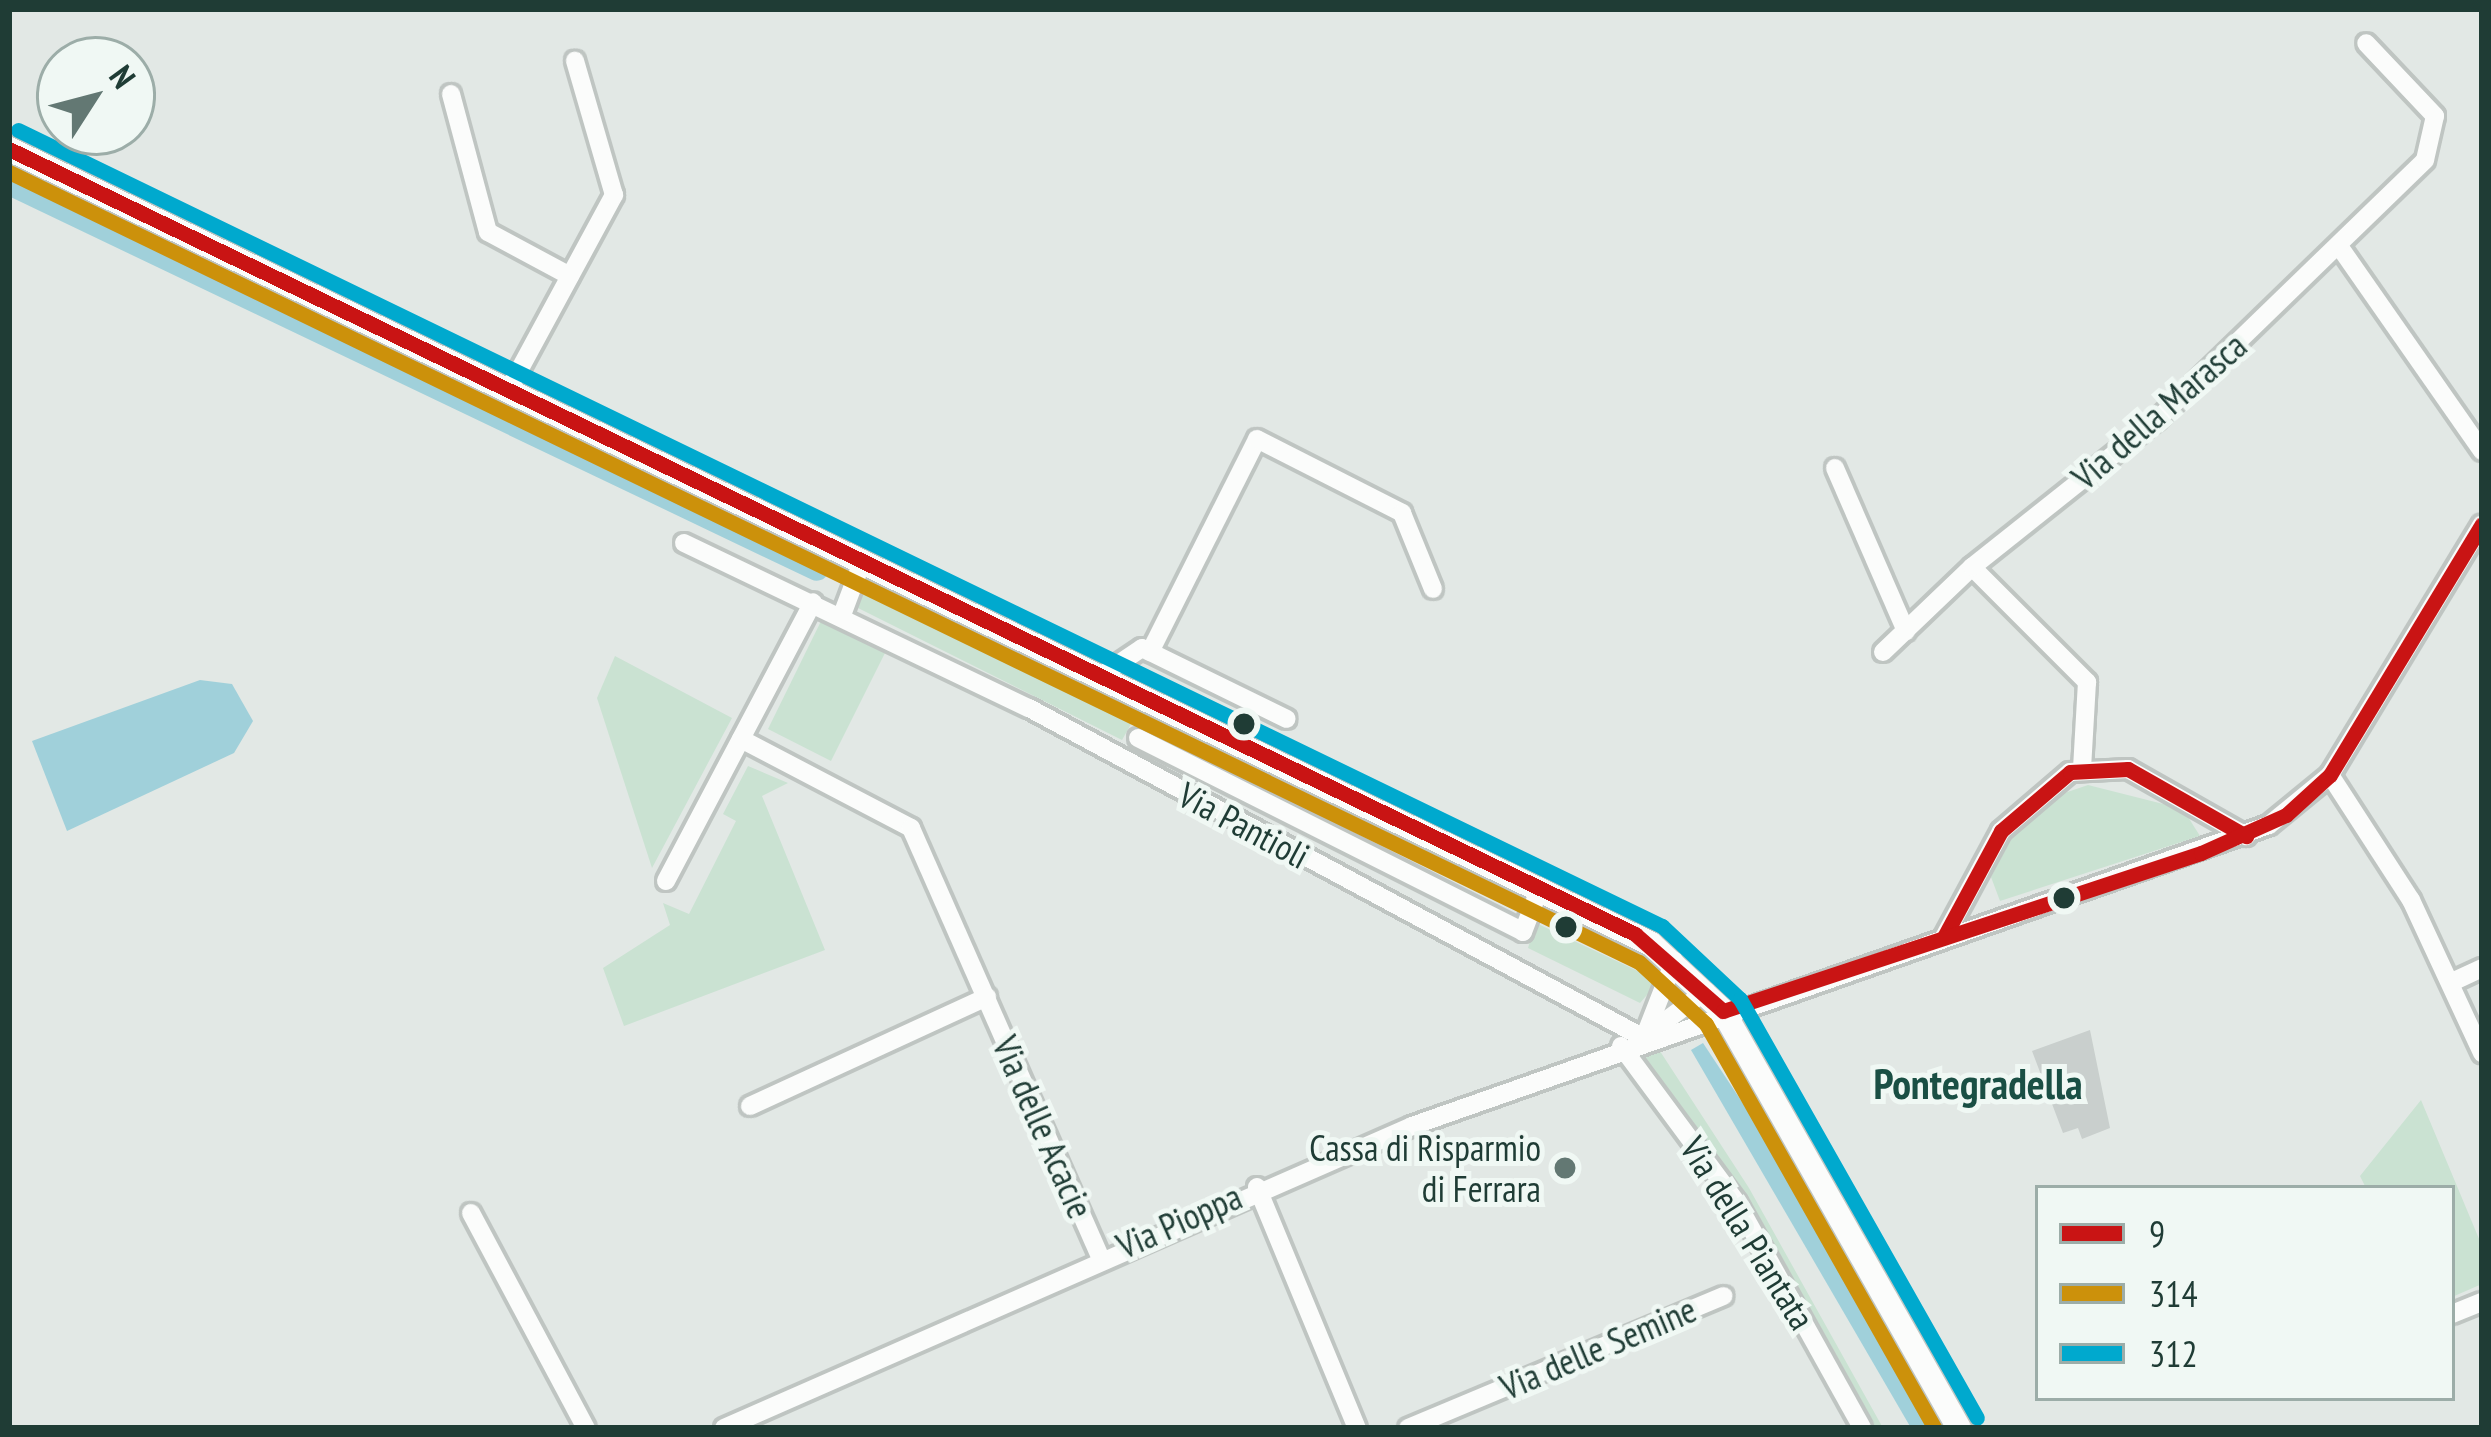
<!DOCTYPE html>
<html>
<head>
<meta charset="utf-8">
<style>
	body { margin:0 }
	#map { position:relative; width:2491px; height:1437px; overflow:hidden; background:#e2e8e5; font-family:"PT Sans Narrow",sans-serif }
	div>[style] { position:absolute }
	.green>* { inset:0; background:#cae2d2 }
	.water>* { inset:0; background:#a0d0da }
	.canal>* { height:24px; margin:-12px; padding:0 12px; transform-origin:12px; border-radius:12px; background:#a0d0da }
	.building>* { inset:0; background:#c9cfcd }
	.roads { filter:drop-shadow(3px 0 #bfc5c2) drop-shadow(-3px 0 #bfc5c2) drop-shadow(0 3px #bfc5c2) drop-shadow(0 -3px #bfc5c2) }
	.minor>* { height:18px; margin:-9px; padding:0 9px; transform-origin:9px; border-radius:9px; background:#fbfcfb }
	.tertiary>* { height:24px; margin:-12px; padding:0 12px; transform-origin:12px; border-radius:12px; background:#fbfcfb }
	.bus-1>* { height:15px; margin:-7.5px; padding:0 7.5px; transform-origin:7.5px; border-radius:7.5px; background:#c91414 }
	.bus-2>* { height:15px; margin:-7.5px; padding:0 7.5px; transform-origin:7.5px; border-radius:7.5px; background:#cc910b }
	.bus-3>* { height:15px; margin:-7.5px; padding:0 7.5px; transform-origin:7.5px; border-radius:7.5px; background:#00a9ce }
	.dots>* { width:33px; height:33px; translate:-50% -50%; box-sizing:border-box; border:6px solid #f0f8f4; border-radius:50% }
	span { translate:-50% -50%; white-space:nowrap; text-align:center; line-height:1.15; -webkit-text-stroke:10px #f0f8f4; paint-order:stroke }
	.street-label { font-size:36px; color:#1f3c35 }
	.poi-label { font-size:36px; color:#1f3c35 }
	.right { translate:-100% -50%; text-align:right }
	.quarter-label { font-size:42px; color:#1a4f44; font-weight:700 }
	.frame { position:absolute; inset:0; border:12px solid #1f3c35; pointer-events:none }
	.legend { position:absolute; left:2035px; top:1185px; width:420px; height:216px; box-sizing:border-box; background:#f0f8f4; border:3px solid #9cada8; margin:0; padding:15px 21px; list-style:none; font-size:36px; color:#1f3c35 }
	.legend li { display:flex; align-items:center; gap:24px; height:60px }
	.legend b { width:60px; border:3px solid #9cada8 }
	.north { position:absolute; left:36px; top:36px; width:120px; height:120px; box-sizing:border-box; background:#f0f8f4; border:3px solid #9cada8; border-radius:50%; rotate:54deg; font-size:33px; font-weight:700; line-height:48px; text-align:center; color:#1f3c35 }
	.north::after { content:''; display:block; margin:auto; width:42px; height:54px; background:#637873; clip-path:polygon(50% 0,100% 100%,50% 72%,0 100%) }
</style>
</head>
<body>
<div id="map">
	<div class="green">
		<div style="clip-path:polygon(872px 577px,1140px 708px,1122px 740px,856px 607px)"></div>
		<div style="clip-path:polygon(824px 615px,888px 647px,831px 761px,768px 729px)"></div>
		<div style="clip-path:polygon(615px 656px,732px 718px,652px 868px,597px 698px)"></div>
		<div style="clip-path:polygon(748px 766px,788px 783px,762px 796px,825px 950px,624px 1026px,603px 968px,670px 925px,663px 903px,689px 914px,736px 821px,723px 814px)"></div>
		<div style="clip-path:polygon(2088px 785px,2183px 809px,2200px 836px,2000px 901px,1991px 877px,2016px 829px,2044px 800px)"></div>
		<div style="clip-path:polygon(1536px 923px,1659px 981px,1640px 1003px,1528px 948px)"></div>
		<div style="clip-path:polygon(1656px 1045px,1749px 1188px,1883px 1428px,1870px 1428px,1741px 1192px,1629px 1048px)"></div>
		<div style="clip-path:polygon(2421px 1100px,2482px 1246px,2482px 1284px,2452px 1297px,2452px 1188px,2366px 1188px,2360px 1176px)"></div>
	</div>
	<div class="water">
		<div style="clip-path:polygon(200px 680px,232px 684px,253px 721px,234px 753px,67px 831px,32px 741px)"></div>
		<div style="clip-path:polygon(1703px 1043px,1810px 1205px,1932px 1428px,1911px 1428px,1691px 1050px)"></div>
	</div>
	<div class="canal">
		<div style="left:9px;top:183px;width:895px;rotate:25.53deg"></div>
	</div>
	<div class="building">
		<div style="clip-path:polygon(2090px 1030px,2110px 1128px,2082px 1139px,2078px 1128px,2063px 1133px,2032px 1051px)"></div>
	</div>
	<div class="roads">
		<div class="minor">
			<div style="left:451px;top:94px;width:143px;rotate:75deg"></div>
			<div style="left:488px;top:232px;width:93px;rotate:28.2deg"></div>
			<div style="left:2339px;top:246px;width:250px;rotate:55.1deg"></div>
			<div style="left:509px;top:389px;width:221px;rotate:-61.6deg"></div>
			<div style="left:614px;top:195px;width:140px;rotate:-106.2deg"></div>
			<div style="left:1835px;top:468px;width:178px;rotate:66.5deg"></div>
			<div style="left:684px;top:543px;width:382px;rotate:25.6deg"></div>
			<div style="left:1029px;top:708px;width:698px;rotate:28.22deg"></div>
			<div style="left:1972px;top:567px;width:163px;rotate:45deg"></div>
			<div style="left:2087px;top:682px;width:88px;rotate:93.3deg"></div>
			<div style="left:842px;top:615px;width:60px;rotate:-69.4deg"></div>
			<div style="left:1150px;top:652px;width:238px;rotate:-63.3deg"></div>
			<div style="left:1257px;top:439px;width:163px;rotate:27deg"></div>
			<div style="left:1402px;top:513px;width:82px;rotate:67.8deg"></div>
			<div style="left:1883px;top:652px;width:123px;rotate:-43.7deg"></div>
			<div style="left:1972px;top:567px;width:236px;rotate:-38.5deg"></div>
			<div style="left:2157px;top:420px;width:373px;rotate:-44.1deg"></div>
			<div style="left:2425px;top:160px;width:45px;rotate:-77.2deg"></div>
			<div style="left:2435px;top:116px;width:100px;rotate:-133.4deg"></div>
			<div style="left:1102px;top:675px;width:48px;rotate:-34deg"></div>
			<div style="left:1142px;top:648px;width:161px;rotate:26.1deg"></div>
			<div style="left:1138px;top:738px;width:431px;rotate:26.7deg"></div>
			<div style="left:1523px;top:932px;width:45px;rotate:-69.1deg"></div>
			<div style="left:741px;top:739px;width:192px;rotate:27.6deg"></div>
			<div style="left:911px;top:828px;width:468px;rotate:66.2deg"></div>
			<div style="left:2330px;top:775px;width:149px;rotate:57.1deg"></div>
			<div style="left:2411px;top:900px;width:169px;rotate:65.1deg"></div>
			<div style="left:666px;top:881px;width:315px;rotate:-62.2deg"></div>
			<div style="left:1944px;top:937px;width:120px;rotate:-61.7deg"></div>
			<div style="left:2001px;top:831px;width:91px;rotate:-40.5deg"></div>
			<div style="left:2070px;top:772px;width:58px;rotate:-3deg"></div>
			<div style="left:2128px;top:769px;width:136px;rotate:29.6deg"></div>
			<div style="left:2452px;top:982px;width:33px;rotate:-25deg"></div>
			<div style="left:1657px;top:1027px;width:61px;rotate:-36.3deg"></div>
			<div style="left:1644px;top:1038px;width:83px;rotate:-68.7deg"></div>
			<div style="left:1621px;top:1046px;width:195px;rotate:53.5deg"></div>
			<div style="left:1737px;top:1203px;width:257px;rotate:60.9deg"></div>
			<div style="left:750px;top:1106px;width:261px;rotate:-24.7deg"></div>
			<div style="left:1257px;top:1187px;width:261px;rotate:67.5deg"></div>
			<div style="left:471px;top:1213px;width:244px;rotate:61.9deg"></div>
			<div style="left:2452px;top:1314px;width:32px;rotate:-22deg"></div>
			<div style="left:724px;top:1428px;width:751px;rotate:-23.7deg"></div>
			<div style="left:1412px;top:1126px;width:908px;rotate:-19.35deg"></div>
			<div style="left:2269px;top:825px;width:79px;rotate:-39.3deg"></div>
			<div style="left:2330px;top:775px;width:293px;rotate:-58.8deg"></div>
			<div style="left:1408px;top:1428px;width:342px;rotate:-22.7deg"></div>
		</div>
		<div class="tertiary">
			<div style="left:9px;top:149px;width:1824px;rotate:25.83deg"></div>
			<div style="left:1651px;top:944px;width:98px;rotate:42.9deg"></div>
			<div style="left:1723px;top:1011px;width:479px;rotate:60.5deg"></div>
		</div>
	</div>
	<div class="bus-1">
		<div style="left:9px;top:149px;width:1806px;rotate:25.77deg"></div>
		<div style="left:1635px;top:934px;width:117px;rotate:41.2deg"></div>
		<div style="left:1944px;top:937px;width:120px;rotate:-61.7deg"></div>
		<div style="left:2001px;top:831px;width:91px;rotate:-40.5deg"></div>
		<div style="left:2070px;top:772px;width:58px;rotate:-3deg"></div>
		<div style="left:2128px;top:769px;width:136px;rotate:29.6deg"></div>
		<div style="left:1723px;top:1011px;width:503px;rotate:-18.29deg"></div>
		<div style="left:2201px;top:853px;width:93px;rotate:-24.1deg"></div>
		<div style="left:2286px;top:815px;width:59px;rotate:-42.3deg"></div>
		<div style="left:2330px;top:775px;width:293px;rotate:-58.8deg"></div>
	</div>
	<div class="bus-2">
		<div style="left:9px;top:172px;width:1811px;rotate:25.86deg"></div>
		<div style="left:1639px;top:962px;width:91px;rotate:42.8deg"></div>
		<div style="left:1706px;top:1024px;width:464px;rotate:60.5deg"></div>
	</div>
	<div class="bus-3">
		<div style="left:18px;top:130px;width:1827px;rotate:25.84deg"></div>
		<div style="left:1662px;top:926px;width:107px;rotate:43.1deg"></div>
		<div style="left:1740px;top:999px;width:481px;rotate:60.5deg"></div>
	</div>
	<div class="dots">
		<div style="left:1244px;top:724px;background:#1f3c35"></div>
		<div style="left:2064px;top:898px;background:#1f3c35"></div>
		<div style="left:1566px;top:927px;background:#1f3c35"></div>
		<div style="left:1565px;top:1168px;background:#637873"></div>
	</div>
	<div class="street-label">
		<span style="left:2159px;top:411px;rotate:-41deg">Via della Marasca</span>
		<span style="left:1244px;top:825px;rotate:28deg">Via Pantioli</span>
		<span style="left:1043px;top:1127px;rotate:66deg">Via delle Acacie</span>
		<span style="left:1179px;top:1221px;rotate:-24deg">Via Pioppa</span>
		<span style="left:1748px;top:1233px;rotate:58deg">Via della Piantata</span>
		<span style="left:1598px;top:1348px;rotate:-23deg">Via delle Semine</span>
	</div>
	<div class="poi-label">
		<span class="right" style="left:1541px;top:1168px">Cassa di Risparmio<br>di Ferrara</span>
	</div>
	<div class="quarter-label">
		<span style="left:1978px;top:1084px">Pontegradella</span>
	</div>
	<div class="frame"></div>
	<ul class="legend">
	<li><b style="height:15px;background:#c91414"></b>9</li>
	<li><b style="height:15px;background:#cc910b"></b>314</li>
	<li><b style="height:15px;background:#00a9ce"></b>312</li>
	</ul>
	<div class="north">N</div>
</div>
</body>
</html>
